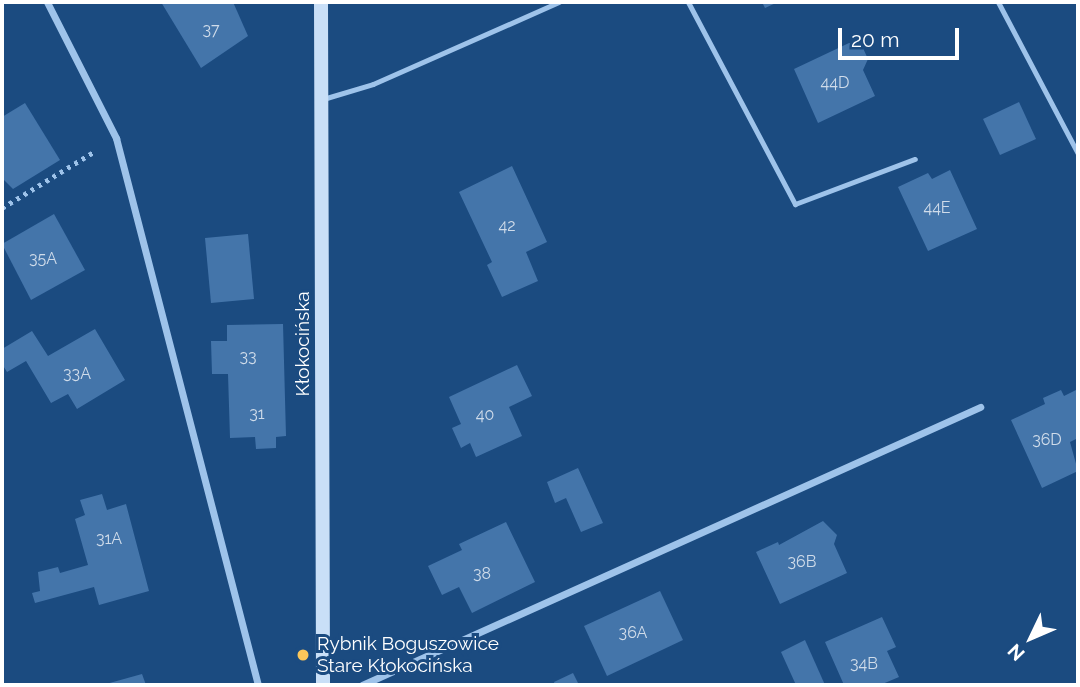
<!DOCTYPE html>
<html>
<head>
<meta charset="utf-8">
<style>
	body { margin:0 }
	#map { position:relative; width:1080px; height:687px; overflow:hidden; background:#1b4b80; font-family:Raleway,sans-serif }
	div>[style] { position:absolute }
	.building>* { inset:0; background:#4475aa }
	.path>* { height:4.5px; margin-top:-2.25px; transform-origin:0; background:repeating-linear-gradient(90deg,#9ec3ea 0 3.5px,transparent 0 8.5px) }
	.lane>* { height:5px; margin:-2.5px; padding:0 2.5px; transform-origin:2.5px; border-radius:2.5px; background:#9ec3ea }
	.street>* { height:7px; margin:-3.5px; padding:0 3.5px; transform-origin:3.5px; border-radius:3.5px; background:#9ec3ea }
	.secondary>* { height:14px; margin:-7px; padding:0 7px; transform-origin:7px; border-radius:7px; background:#c9dff7 }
	.dots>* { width:19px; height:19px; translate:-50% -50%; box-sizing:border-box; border:4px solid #1b4b80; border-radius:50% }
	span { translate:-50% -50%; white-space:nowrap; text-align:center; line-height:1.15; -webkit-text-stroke:6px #1b4b80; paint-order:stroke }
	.number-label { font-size:16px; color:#d0dcea }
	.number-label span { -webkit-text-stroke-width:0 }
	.street-label { font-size:19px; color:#fff }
	.poi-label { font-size:19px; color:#fff }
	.left { translate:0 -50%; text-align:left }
	.frame { position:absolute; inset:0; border:4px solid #fff; pointer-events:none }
	.north { position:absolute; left:996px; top:603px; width:70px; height:70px; -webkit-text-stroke:5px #1b4b80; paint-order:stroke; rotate:226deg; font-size:19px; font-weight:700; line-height:28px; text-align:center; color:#fff }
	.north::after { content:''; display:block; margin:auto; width:24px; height:32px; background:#fff; clip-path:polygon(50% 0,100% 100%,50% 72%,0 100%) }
	.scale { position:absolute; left:838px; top:28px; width:121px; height:32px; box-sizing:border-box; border:4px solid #fff; border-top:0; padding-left:9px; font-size:21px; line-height:24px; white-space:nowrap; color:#fff; -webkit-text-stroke:5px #1b4b80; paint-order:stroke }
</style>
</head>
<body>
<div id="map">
	<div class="building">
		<div style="clip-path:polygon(161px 2px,233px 2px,248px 36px,201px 68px)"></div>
		<div style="clip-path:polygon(762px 2px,778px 2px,765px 8px)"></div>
		<div style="clip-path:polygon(849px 43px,862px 46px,868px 59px,863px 70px,875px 96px,818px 123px,794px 69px)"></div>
		<div style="clip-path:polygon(1019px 102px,1036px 139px,1000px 155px,983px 119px)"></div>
		<div style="clip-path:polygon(25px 103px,60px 160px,13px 189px,2px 178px,2px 117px)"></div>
		<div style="clip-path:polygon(512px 166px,547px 242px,526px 252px,538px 281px,502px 297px,487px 265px,492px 262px,459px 192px)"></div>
		<div style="clip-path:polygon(950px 170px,977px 229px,928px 251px,898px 187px,928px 173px,932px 179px)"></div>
		<div style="clip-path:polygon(54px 214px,85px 270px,31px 300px,2px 244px)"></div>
		<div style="clip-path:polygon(248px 234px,254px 299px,211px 303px,205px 238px)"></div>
		<div style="clip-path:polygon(283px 324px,286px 436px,276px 437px,276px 448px,256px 449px,255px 437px,230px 438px,228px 374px,212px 374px,211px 341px,227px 341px,227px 325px)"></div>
		<div style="clip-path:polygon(95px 329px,125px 380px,77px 409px,68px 394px,51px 403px,26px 361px,7px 372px,2px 364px,2px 349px,32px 331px,48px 356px)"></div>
		<div style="clip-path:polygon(517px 365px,532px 396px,509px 407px,522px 436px,476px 457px,470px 443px,461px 448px,452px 428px,461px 424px,449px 397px)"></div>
		<div style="clip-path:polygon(1078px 389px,1078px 438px,1070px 442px,1078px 471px,1042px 488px,1011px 420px,1045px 404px,1043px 398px,1061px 390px,1064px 396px)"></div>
		<div style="clip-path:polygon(578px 468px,603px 523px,581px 532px,566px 498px,555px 503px,547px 482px)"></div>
		<div style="clip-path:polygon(102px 494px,107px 510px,126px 504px,149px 591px,99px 605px,94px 587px,35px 603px,32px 593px,40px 591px,38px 572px,58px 567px,60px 573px,88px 565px,75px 519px,85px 515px,80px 500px)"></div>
		<div style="clip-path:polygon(823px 521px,837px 535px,834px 544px,847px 573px,780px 604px,756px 552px,778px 542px,779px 545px)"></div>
		<div style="clip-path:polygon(506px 522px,535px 582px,472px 613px,459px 587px,442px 595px,428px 566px,462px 550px,459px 544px)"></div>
		<div style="clip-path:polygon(660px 591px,683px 640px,607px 676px,584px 626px)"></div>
		<div style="clip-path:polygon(882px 617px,896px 647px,887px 651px,899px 677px,880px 685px,844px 685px,825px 642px)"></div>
		<div style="clip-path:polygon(805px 640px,825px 685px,796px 685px,781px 652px)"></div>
		<div style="clip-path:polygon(573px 673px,579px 685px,555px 685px,554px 682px)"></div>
		<div style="clip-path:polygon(142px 674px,146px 685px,106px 685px,106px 684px)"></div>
	</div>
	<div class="path">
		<div style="left:2px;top:208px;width:109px;rotate:-31.5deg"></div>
	</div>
	<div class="lane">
		<div style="left:688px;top:2px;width:229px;rotate:62.1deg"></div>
		<div style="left:795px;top:204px;width:128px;rotate:-20.6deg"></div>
		<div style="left:998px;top:2px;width:172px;rotate:62.2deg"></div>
		<div style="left:323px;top:99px;width:52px;rotate:-16.7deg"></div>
		<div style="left:373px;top:84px;width:203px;rotate:-23.8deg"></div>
	</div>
	<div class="street">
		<div style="left:47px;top:2px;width:153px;rotate:63.1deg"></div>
		<div style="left:116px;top:138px;width:565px;rotate:75.45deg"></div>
		<div style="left:362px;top:685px;width:678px;rotate:-24.22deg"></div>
	</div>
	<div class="secondary">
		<div style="left:321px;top:2px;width:683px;rotate:89.83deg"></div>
	</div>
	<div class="dots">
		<div style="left:303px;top:655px;background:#fcc75a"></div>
	</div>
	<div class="number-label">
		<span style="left:211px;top:30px">37</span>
		<span style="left:835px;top:83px">44D</span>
		<span style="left:937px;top:208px">44E</span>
		<span style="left:507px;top:226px">42</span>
		<span style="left:43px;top:259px">35A</span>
		<span style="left:248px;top:357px">33</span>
		<span style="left:77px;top:374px">33A</span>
		<span style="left:257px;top:414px">31</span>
		<span style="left:485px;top:415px">40</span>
		<span style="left:1047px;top:440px">36D</span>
		<span style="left:109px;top:539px">31A</span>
		<span style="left:802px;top:562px">36B</span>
		<span style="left:482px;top:574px">38</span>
		<span style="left:633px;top:633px">36A</span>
		<span style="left:864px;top:664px">34B</span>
	</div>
	<div class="street-label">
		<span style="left:303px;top:344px;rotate:-90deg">Kłokocińska</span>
	</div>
	<div class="poi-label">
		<span class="left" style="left:317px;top:655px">Rybnik Boguszowice<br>Stare Kłokocińska</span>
	</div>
	<div class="frame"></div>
	<div class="north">N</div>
	<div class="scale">20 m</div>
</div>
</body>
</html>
